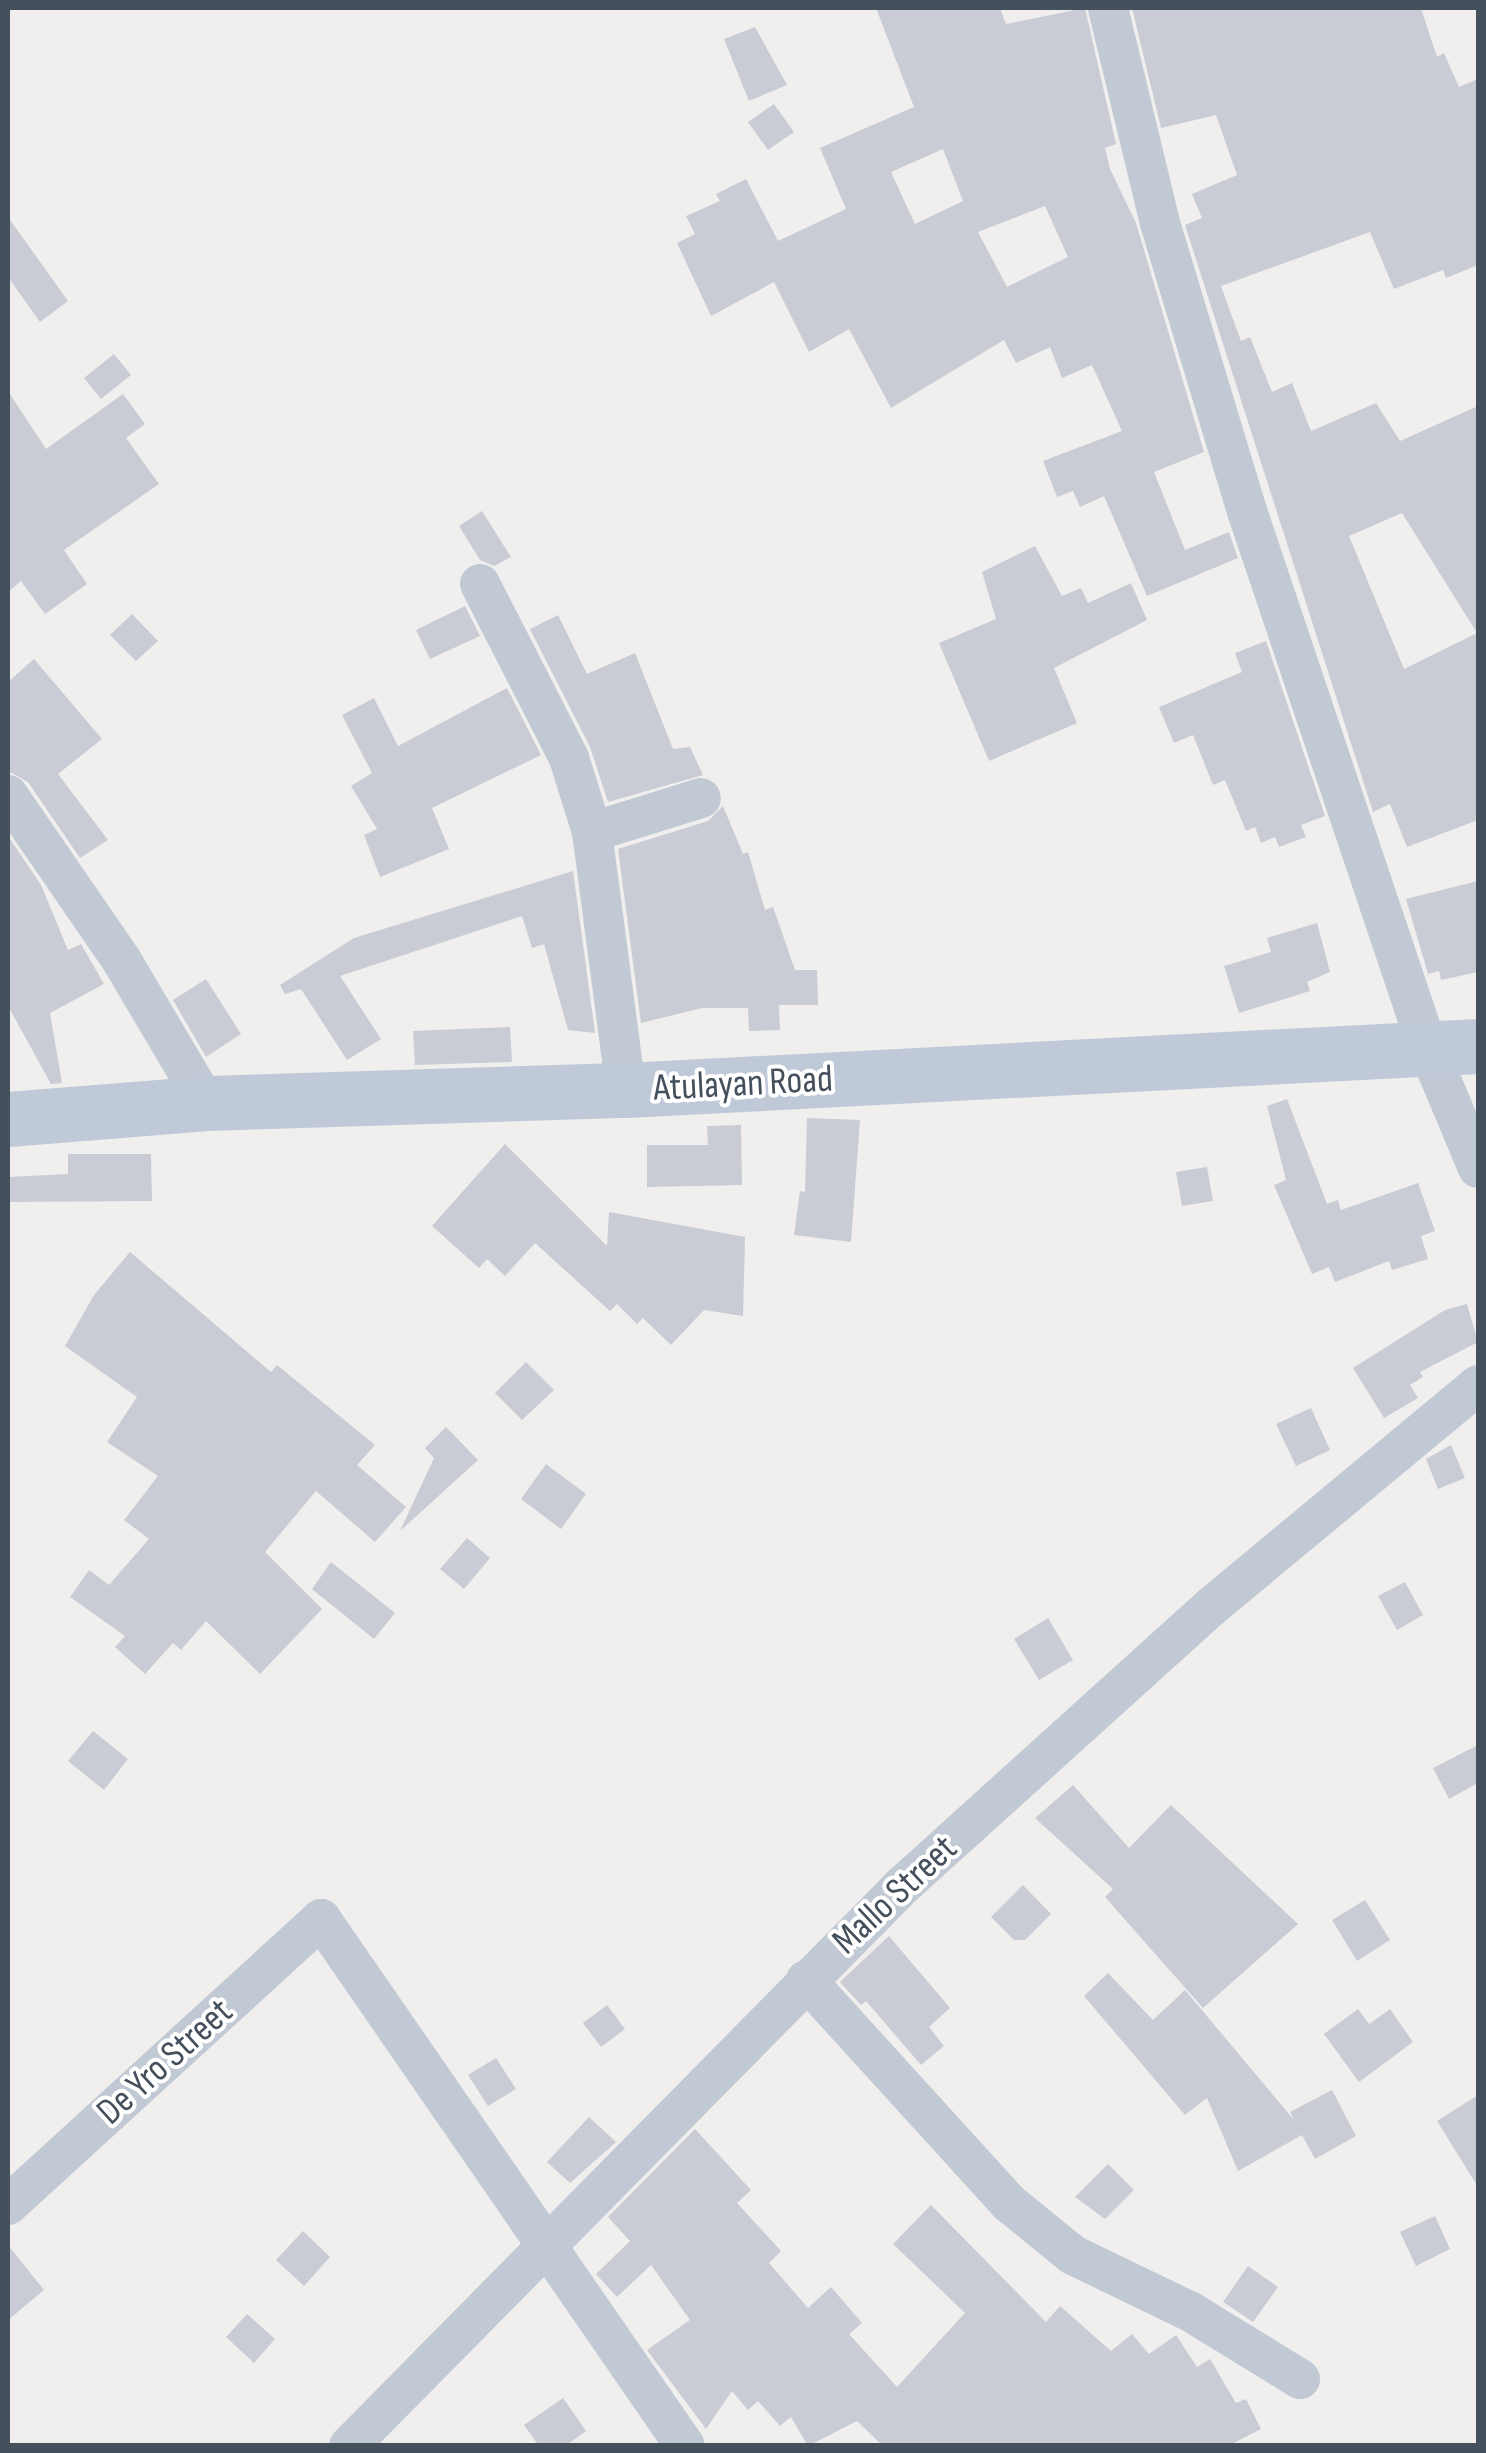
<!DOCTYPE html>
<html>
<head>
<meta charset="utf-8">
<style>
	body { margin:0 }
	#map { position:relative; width:1486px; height:2453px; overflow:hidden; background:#f1eeee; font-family:"Sofia Sans Condensed",sans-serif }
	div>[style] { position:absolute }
	.building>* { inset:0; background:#c9ccd4 }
	.minor>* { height:40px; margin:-20px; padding:0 20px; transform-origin:20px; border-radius:20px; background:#c0c9d4 }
	.secondary>* { height:55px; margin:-27.5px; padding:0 27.5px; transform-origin:27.5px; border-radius:27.5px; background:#bfc9d8 }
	span { translate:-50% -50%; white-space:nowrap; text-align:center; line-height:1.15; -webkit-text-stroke:8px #fff; paint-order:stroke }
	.street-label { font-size:38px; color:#45505d }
	.frame { position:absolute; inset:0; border:10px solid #45505d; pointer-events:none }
</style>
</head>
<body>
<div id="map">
	<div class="building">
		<div style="clip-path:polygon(evenodd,876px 8px,1000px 8px,1006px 24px,1085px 8px,1116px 144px,1105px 148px,1110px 169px,1136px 223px,1204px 452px,1154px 472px,1185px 550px,1229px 532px,1238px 558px,1147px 596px,1104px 496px,1080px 507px,1073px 491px,1057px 497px,1043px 461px,1122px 431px,1092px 365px,1062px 378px,1050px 347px,1016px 363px,1004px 340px,891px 408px,849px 329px,809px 352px,774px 282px,711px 316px,677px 243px,695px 234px,686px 216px,720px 201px,716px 194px,746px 179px,778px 241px,846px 209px,820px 148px,914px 107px,876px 8px,943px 149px,963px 201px,915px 224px,891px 172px,943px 149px,876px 8px,1045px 206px,1068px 257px,1007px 287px,978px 232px,1045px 206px)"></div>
		<div style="clip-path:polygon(evenodd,1132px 8px,1421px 8px,1437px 57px,1444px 53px,1459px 87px,1478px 79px,1478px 265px,1446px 278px,1443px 270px,1394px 289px,1370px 232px,1221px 286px,1241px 341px,1250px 337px,1272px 392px,1292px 383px,1311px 431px,1376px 403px,1400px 441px,1478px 406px,1478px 820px,1407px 847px,1390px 804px,1373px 812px,1185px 225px,1202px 218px,1192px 194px,1237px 175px,1216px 115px,1161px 128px,1132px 8px,1402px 513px,1477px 633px,1404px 669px,1349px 536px,1402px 513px)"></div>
		<div style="clip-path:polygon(755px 27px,787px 85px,749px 101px,724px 39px)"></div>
		<div style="clip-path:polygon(774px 104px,794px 132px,768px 150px,748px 122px)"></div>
		<div style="clip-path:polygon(8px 217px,68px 301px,40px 322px,8px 277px)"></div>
		<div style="clip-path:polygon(114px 354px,131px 375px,101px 399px,84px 378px)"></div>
		<div style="clip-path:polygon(8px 391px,46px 449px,123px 394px,145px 424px,126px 438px,159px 484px,64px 550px,87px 584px,45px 614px,21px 581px,8px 592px)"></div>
		<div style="clip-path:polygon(482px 511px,511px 557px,494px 566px,480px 560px,459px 526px)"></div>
		<div style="clip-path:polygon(1035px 546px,1062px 596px,1081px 588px,1088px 603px,1131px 583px,1147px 620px,1054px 668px,1077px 723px,989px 761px,939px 643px,996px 619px,982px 572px)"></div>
		<div style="clip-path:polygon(465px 606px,480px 636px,430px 659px,416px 630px)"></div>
		<div style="clip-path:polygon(132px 614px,158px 641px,136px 661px,110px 635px)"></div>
		<div style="clip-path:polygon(558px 615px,587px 674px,635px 653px,673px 749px,690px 747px,703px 775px,608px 802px,590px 747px,530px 629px)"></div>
		<div style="clip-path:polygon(1266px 641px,1325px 816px,1301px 825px,1306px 837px,1279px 847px,1275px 837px,1261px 843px,1255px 827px,1246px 831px,1225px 780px,1213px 785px,1193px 735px,1174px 743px,1159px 707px,1242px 672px,1235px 653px)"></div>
		<div style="clip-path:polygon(34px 659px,102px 739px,58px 774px,108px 840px,80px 858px,28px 782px,8px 771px,8px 682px)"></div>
		<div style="clip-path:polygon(507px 688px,541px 755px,432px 808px,449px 849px,380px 877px,364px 835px,377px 829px,351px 786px,372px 773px,342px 715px,374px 698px,398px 746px)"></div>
		<div style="clip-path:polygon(723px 806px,743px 854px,748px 852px,765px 910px,773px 907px,795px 970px,817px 970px,818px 1005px,779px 1005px,780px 1030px,749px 1031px,748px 1008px,702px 1008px,641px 1023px,618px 849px,708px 821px)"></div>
		<div style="clip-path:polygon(8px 836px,41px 885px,68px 950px,81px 944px,104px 984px,50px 1013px,62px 1083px,51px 1084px,8px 1006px)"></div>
		<div style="clip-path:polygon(573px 871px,595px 1033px,568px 1030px,544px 944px,532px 948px,522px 916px,340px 976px,381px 1039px,347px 1060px,301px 989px,285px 994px,280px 985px,354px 938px)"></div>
		<div style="clip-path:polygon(1478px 881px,1478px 972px,1441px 980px,1439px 971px,1428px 974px,1406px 899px)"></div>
		<div style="clip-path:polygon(1317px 923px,1330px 972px,1307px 982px,1310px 991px,1239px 1013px,1224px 966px,1271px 952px,1267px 938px)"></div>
		<div style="clip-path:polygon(206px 979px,241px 1034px,206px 1057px,173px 1000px)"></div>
		<div style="clip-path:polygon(510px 1027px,512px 1062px,415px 1065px,413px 1031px)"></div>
		<div style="clip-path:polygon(1287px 1099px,1327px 1204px,1338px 1200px,1341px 1210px,1418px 1183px,1435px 1231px,1421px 1236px,1428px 1259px,1392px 1270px,1389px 1261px,1335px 1282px,1329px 1267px,1312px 1274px,1274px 1185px,1286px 1180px,1267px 1106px)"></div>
		<div style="clip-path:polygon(807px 1118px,860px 1120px,851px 1242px,794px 1235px,800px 1191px,805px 1192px)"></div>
		<div style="clip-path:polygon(741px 1125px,742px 1185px,647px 1187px,647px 1145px,708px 1145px,707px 1126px)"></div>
		<div style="clip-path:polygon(505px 1144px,607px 1246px,609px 1212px,745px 1237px,743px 1316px,704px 1310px,671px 1345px,643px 1318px,637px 1324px,617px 1304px,610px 1311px,535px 1243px,505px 1276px,487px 1259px,479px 1268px,432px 1226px)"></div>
		<div style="clip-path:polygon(68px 1154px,151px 1154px,152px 1201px,8px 1202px,8px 1177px,68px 1174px)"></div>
		<div style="clip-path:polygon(1207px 1167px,1213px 1201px,1182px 1206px,1176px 1172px)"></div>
		<div style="clip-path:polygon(130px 1252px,271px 1372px,277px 1365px,375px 1445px,357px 1465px,406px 1507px,375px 1542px,316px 1491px,265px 1552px,322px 1609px,260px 1674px,206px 1621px,181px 1650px,173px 1643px,145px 1674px,115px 1647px,125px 1636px,70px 1597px,89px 1570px,109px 1585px,149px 1539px,124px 1520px,158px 1476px,107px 1442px,137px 1397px,65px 1346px,94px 1295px)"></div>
		<div style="clip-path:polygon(1467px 1304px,1478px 1342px,1420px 1372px,1423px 1377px,1410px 1385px,1418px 1398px,1384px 1418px,1353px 1368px,1445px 1310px)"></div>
		<div style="clip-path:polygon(526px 1362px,554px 1390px,522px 1420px,495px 1393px)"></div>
		<div style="clip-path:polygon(1311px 1408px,1330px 1450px,1296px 1466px,1276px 1424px)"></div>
		<div style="clip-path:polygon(446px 1427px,478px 1460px,400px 1531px,434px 1458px,425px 1448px)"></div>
		<div style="clip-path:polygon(1451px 1445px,1465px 1478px,1438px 1489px,1426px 1459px)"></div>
		<div style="clip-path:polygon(546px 1464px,586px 1494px,561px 1529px,521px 1499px)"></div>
		<div style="clip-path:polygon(467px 1538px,490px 1558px,464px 1589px,440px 1569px)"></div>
		<div style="clip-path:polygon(331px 1562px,395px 1613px,374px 1639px,312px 1589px)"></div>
		<div style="clip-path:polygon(1405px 1582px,1423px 1615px,1397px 1630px,1378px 1596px)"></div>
		<div style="clip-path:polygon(1048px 1618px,1073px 1660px,1039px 1680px,1014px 1639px)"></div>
		<div style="clip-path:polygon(93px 1731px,128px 1759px,104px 1790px,68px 1761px)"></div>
		<div style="clip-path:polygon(1478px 1745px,1478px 1783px,1449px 1799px,1433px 1768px)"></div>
		<div style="clip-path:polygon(1073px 1785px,1129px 1848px,1171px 1805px,1298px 1924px,1203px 2008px,1105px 1897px,1113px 1889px,1035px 1818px)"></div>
		<div style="clip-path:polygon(1023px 1885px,1051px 1914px,1025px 1940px,1014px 1940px,991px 1917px)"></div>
		<div style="clip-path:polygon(1365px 1900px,1390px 1940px,1357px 1961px,1332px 1920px)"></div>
		<div style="clip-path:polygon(889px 1936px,950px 2008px,929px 2027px,944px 2046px,921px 2065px,866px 2001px,861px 2005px,840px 1982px)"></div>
		<div style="clip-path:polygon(1108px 1973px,1153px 2020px,1185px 1990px,1294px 2120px,1290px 2112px,1332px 2090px,1356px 2136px,1315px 2159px,1302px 2135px,1238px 2171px,1207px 2098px,1185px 2115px,1084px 1996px)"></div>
		<div style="clip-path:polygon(607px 2005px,625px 2029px,601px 2047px,583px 2023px)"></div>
		<div style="clip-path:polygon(1358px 2009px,1369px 2024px,1390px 2009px,1413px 2042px,1359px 2082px,1324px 2034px)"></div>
		<div style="clip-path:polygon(496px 2058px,516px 2089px,488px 2106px,468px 2075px)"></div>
		<div style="clip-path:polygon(1478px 2095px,1478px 2187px,1437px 2121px)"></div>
		<div style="clip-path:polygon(589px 2117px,616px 2142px,570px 2183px,547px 2162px)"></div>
		<div style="clip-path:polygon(695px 2129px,751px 2190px,737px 2203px,781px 2251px,769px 2263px,808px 2308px,831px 2287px,862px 2323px,849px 2334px,897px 2387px,965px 2313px,893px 2244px,931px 2205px,1046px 2322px,1060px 2306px,1111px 2351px,1132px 2334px,1149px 2354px,1176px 2335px,1197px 2367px,1210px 2359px,1236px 2403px,1246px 2399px,1261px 2429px,1228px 2446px,883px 2446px,857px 2421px,808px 2446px,791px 2417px,780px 2426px,758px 2401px,748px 2410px,732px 2391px,706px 2429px,647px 2350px,690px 2320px,651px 2265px,617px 2297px,596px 2274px,630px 2241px,608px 2217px)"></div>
		<div style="clip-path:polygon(1108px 2164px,1134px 2190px,1105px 2219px,1075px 2197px)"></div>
		<div style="clip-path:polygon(1435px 2216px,1450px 2249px,1416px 2266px,1400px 2232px)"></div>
		<div style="clip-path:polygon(303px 2231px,330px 2257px,304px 2286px,276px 2260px)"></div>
		<div style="clip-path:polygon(8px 2245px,44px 2290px,8px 2320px)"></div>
		<div style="clip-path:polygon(1248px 2266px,1278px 2287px,1253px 2322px,1223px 2302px)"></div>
		<div style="clip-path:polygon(247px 2314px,275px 2339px,254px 2363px,226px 2337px)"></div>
		<div style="clip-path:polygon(563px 2398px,586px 2431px,565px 2446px,539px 2446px,524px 2425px)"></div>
	</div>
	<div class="minor">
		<div style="left:1108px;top:8px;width:221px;rotate:76.4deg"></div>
		<div style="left:1160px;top:223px;width:301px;rotate:73.2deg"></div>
		<div style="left:1247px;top:511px;width:568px;rotate:71.41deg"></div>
		<div style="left:1428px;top:1049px;width:129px;rotate:67.2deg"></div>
		<div style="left:480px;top:584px;width:195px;rotate:62.9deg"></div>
		<div style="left:569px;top:758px;width:77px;rotate:72.7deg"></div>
		<div style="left:592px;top:832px;width:260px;rotate:82.5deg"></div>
		<div style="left:8px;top:795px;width:201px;rotate:55.5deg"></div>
		<div style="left:122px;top:961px;width:165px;rotate:59.4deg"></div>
		<div style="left:592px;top:832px;width:114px;rotate:-17.3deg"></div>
		<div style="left:806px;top:1980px;width:302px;rotate:47.7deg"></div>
		<div style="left:1009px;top:2203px;width:82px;rotate:39.1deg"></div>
		<div style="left:1073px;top:2255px;width:131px;rotate:25.8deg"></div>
		<div style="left:1191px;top:2312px;width:128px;rotate:31.6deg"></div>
		<div style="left:8px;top:2205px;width:424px;rotate:-42.4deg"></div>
		<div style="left:321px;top:1919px;width:640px;rotate:55.37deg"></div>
		<div style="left:349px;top:2446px;width:787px;rotate:-45.36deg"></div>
		<div style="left:902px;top:1886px;width:418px;rotate:-42.1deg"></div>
		<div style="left:1212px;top:1606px;width:346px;rotate:-39.7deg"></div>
	</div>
	<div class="secondary">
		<div style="left:8px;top:1119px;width:199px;rotate:-4.6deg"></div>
		<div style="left:206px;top:1103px;width:420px;rotate:-1.8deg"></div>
		<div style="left:626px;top:1090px;width:853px;rotate:-2.96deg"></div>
	</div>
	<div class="street-label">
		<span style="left:743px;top:1084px;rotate:-3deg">Atulayan Road</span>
		<span style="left:895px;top:1895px;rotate:-43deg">Mallo Street</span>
		<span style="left:165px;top:2062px;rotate:-42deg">De Yro Street</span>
	</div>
	<div class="frame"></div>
</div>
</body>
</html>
